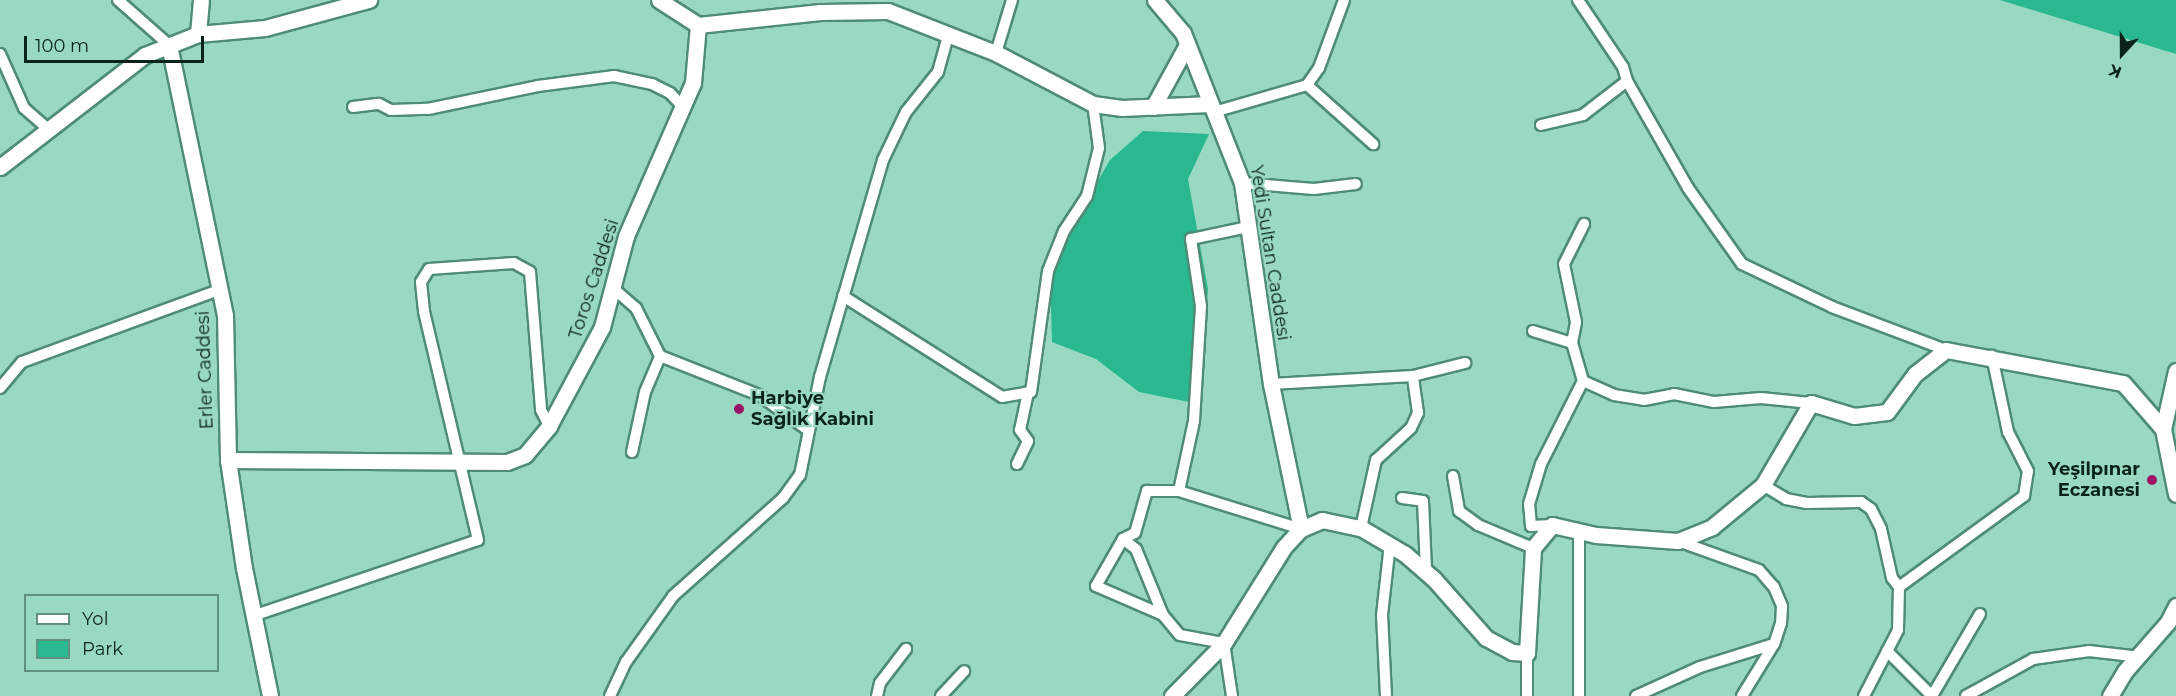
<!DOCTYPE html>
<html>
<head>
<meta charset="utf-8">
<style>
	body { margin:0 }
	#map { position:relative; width:2176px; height:696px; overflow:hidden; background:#9ad9c1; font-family:Montserrat,sans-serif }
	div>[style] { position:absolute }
	.green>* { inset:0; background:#29b88f }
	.roads { filter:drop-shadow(2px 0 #4f8c76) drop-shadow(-2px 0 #4f8c76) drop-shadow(0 2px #4f8c76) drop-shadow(0 -2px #4f8c76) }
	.street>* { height:10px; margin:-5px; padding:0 5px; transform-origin:5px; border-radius:5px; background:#fff }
	.secondary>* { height:15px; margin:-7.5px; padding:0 7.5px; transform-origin:7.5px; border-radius:7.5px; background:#fff }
	.dots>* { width:16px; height:16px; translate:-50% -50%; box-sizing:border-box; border:3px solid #9ad9c1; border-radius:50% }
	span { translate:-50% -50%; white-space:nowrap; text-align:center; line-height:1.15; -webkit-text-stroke:4.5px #9ad9c1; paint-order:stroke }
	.street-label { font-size:18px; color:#0a241b }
	.poi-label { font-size:18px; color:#0a241b; font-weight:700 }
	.left { translate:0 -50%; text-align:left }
	.right { translate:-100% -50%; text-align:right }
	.legend { position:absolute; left:24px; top:594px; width:195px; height:78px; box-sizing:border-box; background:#9ad9c1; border:2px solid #60917f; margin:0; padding:8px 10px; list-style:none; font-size:18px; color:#0a241b }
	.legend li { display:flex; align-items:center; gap:12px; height:30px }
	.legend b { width:30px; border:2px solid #60917f }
	.north { position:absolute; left:2092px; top:24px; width:60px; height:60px; -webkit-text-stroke:4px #9ad9c1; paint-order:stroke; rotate:201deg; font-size:16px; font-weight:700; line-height:24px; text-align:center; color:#0a241b }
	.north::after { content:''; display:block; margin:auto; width:21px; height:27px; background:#0a241b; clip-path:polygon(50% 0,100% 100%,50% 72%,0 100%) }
	.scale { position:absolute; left:24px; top:36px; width:180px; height:27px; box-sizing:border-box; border:3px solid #0a241b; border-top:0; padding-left:8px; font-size:18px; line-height:21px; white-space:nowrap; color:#0a241b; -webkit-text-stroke:4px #9ad9c1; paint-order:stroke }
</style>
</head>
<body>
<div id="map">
	<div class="green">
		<div style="clip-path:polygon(2000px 0,2176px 0,2176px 54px)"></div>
		<div style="clip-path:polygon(1143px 131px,1209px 134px,1188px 179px,1208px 289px,1199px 404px,1139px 392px,1096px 359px,1052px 342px,1050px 279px,1076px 218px,1110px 160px)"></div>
	</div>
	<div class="roads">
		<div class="street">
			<div style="left:118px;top:0;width:68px;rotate:41.4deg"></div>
			<div style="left:1578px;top:0;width:81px;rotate:56.1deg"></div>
			<div style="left:1623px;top:67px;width:15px;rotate:74deg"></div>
			<div style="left:1627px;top:81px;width:123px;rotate:60.3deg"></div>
			<div style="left:1688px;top:188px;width:93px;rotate:54.6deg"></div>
			<div style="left:1742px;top:264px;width:100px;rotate:25.5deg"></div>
			<div style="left:1832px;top:307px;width:122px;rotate:20.7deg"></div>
			<div style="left:996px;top:53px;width:55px;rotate:-73.2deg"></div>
			<div style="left:0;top:54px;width:59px;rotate:66deg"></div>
			<div style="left:24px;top:108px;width:30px;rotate:41deg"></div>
			<div style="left:1307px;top:85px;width:89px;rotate:41.8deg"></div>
			<div style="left:353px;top:107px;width:26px;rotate:-7deg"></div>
			<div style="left:379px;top:104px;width:13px;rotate:27deg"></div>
			<div style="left:391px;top:110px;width:37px;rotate:-2deg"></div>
			<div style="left:428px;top:109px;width:112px;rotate:-11.8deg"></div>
			<div style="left:538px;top:86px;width:77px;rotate:-7.5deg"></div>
			<div style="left:614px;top:76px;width:39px;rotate:12deg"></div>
			<div style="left:652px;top:84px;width:20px;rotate:27deg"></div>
			<div style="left:670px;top:93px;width:21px;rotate:47deg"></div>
			<div style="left:1214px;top:112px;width:97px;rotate:-16.2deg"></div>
			<div style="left:1307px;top:85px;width:21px;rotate:-55deg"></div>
			<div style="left:1319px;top:68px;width:72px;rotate:-69.8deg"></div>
			<div style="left:1541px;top:125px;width:43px;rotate:-13.4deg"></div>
			<div style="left:1583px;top:115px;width:56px;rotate:-37.7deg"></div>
			<div style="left:1242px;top:183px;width:72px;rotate:4.8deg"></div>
			<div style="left:1314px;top:189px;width:42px;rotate:-6.8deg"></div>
			<div style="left:614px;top:289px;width:29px;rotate:41deg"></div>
			<div style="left:636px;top:308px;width:54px;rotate:63.4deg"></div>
			<div style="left:660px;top:356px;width:106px;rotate:21.5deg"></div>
			<div style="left:759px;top:395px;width:60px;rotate:35.5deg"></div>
			<div style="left:843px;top:296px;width:188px;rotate:32.4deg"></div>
			<div style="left:1002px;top:397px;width:29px;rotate:-10deg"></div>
			<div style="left:1031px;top:392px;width:122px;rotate:-82deg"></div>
			<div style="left:1048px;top:271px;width:43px;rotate:-68.2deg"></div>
			<div style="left:1064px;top:231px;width:42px;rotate:-56.7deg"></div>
			<div style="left:1087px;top:196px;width:49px;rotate:-76deg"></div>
			<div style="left:1099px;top:148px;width:44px;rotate:-97.8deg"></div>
			<div style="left:1533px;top:331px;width:41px;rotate:17.1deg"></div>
			<div style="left:1583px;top:381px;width:40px;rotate:-106deg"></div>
			<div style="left:1572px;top:343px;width:21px;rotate:-79deg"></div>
			<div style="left:1576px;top:322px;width:59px;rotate:-101.7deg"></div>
			<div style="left:1564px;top:264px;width:45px;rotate:-63.4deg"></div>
			<div style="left:1271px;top:384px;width:142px;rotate:-3.2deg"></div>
			<div style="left:1413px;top:376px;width:54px;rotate:-14deg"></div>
			<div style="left:0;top:388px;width:34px;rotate:-50deg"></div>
			<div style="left:22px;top:362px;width:210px;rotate:-20.1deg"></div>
			<div style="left:632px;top:452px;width:61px;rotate:-77.8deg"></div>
			<div style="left:645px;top:392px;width:39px;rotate:-67deg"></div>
			<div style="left:1017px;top:464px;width:25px;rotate:-64deg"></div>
			<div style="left:1028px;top:441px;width:14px;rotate:-126deg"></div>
			<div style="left:1020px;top:430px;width:39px;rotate:-78deg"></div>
			<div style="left:1453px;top:476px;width:36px;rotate:80deg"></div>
			<div style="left:1459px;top:511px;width:24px;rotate:36deg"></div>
			<div style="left:1478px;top:525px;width:60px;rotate:22.7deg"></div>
			<div style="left:1763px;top:485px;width:27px;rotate:31deg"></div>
			<div style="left:1786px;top:499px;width:21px;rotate:11deg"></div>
			<div style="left:1807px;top:503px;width:54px;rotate:-1.1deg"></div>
			<div style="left:1861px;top:502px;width:12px;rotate:35deg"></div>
			<div style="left:1871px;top:509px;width:22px;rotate:63deg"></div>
			<div style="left:1881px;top:529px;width:50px;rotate:77.3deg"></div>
			<div style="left:1892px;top:578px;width:11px;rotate:52deg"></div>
			<div style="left:1899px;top:587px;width:155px;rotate:-36.1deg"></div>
			<div style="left:2024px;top:496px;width:25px;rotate:-81deg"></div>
			<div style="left:2028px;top:471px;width:44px;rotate:-117.1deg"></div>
			<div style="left:2008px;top:432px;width:78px;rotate:-101.9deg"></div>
			<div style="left:1179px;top:491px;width:72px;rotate:-77.9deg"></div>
			<div style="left:1194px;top:421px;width:115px;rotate:-86.5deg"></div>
			<div style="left:1201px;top:306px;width:68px;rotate:-98.5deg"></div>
			<div style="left:1191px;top:239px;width:58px;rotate:-11.9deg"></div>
			<div style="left:1402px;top:498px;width:21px;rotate:8deg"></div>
			<div style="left:1423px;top:501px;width:69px;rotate:87.5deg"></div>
			<div style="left:1552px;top:525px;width:21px;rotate:177deg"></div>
			<div style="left:1531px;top:526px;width:22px;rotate:-95deg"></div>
			<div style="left:1529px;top:504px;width:42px;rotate:-73.3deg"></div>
			<div style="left:1541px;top:464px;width:93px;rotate:-63.2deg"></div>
			<div style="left:1583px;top:381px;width:34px;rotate:24deg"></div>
			<div style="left:1614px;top:395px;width:30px;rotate:9deg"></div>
			<div style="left:1644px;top:400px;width:31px;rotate:-11deg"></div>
			<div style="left:1674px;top:394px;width:41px;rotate:11.3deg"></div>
			<div style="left:1714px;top:402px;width:47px;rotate:-4.9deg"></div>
			<div style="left:1761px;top:398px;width:50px;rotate:5.7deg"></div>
			<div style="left:1361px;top:528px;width:70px;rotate:-77.6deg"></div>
			<div style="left:1376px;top:460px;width:47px;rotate:-42.4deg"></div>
			<div style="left:1411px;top:428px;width:17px;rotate:-65deg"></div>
			<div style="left:1418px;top:413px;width:37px;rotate:-98deg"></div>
			<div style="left:1123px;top:539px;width:16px;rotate:38deg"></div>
			<div style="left:1136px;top:549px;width:71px;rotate:67.8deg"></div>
			<div style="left:1163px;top:615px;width:26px;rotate:50deg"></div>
			<div style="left:1180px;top:635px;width:45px;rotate:10.3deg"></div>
			<div style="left:1224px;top:643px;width:54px;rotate:81.4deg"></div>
			<div style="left:1678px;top:541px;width:86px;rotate:19.7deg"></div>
			<div style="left:1759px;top:570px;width:23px;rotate:49deg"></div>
			<div style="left:1774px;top:587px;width:21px;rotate:67deg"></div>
			<div style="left:1782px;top:606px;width:17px;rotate:93deg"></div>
			<div style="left:1781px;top:623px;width:22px;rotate:108deg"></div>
			<div style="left:1774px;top:644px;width:61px;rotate:121.6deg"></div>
			<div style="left:1163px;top:615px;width:73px;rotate:-156.6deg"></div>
			<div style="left:1096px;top:586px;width:54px;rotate:-60.1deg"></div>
			<div style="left:1123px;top:539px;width:13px;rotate:-27deg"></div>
			<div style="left:1135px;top:533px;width:44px;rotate:-74.1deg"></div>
			<div style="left:1147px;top:491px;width:32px"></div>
			<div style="left:1179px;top:491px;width:128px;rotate:17.3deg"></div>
			<div style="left:253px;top:616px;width:237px;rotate:-18.7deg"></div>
			<div style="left:478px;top:540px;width:235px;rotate:-103.3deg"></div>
			<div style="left:424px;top:311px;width:29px;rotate:-96deg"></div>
			<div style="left:421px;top:282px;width:15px;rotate:-58deg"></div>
			<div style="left:429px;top:269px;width:85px;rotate:-4deg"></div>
			<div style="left:514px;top:263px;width:18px;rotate:29deg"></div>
			<div style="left:530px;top:272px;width:138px;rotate:85.4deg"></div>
			<div style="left:541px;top:410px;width:18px;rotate:63deg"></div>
			<div style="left:1887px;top:651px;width:64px;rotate:45deg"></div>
			<div style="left:1527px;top:653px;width:43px;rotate:90deg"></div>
			<div style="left:610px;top:696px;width:38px;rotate:-65deg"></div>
			<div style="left:626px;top:662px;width:81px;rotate:-54.5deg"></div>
			<div style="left:673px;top:596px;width:147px;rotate:-41.7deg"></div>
			<div style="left:783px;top:498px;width:29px;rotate:-54deg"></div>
			<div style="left:800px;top:475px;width:100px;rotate:-78.5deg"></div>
			<div style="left:820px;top:377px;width:226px;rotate:-73.8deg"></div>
			<div style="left:883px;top:160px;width:53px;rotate:-64.4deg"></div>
			<div style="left:906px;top:112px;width:51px;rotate:-51.3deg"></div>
			<div style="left:938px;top:72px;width:41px;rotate:-74.6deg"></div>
			<div style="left:877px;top:696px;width:13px;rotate:-77deg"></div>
			<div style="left:880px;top:683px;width:43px;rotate:-52.6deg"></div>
			<div style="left:941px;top:696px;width:34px;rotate:-47deg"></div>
			<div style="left:1386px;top:696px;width:81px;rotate:-92.8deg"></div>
			<div style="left:1382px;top:615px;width:71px;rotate:-83.6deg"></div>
			<div style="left:1579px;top:696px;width:164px;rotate:-90deg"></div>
			<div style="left:1636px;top:696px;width:70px;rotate:-24.4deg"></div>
			<div style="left:1700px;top:667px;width:77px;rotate:-17.3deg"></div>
			<div style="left:1864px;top:696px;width:74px;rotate:-62.7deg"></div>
			<div style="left:1898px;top:630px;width:43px;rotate:-88.7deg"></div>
			<div style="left:1932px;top:696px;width:95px;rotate:-59.7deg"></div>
			<div style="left:1966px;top:696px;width:77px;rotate:-28.9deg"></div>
			<div style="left:2033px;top:659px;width:57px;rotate:-8.1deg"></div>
			<div style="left:2089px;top:651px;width:52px;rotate:6.6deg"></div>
		</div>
		<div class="secondary">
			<div style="left:659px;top:0;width:46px;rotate:32.7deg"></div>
			<div style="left:698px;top:25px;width:123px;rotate:-6.1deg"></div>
			<div style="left:820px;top:12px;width:68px;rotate:-0.8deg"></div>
			<div style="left:888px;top:11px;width:116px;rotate:21.3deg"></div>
			<div style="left:996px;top:53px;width:110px;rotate:27.7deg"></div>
			<div style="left:1093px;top:104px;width:29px;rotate:8deg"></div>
			<div style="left:1122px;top:108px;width:88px;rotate:-2.6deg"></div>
			<div style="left:1155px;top:0;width:43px;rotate:49.7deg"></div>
			<div style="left:1183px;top:33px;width:161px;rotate:68.5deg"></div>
			<div style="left:1242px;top:183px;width:203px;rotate:81.8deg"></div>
			<div style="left:1271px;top:384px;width:148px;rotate:78.3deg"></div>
			<div style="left:198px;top:34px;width:34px;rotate:-85deg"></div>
			<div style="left:169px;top:45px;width:276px;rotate:78.3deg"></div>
			<div style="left:225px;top:315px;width:145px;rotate:88.8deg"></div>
			<div style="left:228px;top:460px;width:109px;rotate:81.6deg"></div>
			<div style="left:244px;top:568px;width:131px;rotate:78.5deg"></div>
			<div style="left:1153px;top:107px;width:71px;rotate:-61.3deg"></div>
			<div style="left:0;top:167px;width:183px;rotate:-37.7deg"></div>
			<div style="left:145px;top:55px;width:57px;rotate:-21.6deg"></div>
			<div style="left:198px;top:34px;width:67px;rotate:-5.1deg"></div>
			<div style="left:265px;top:28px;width:108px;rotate:-15.1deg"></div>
			<div style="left:2176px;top:371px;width:59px;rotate:102.6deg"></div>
			<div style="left:2163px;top:429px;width:66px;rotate:78.7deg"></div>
			<div style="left:228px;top:460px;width:279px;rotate:0.4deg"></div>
			<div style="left:507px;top:462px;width:19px;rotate:-21deg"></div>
			<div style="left:525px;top:455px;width:38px;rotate:-50deg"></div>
			<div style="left:549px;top:426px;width:112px;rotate:-61.8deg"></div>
			<div style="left:602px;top:327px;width:94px;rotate:-75.2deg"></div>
			<div style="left:626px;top:236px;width:167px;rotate:-66.4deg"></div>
			<div style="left:693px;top:83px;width:58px;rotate:-85.1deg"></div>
			<div style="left:1172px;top:696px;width:74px;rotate:-45.5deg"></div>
			<div style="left:1224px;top:643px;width:113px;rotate:-58deg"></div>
			<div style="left:1284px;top:547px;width:25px;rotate:-47deg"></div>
			<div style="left:1301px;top:529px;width:23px;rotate:-23deg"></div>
			<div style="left:1322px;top:520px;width:40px;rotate:12deg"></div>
			<div style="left:1361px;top:528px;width:51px;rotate:30.6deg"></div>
			<div style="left:1405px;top:554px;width:37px;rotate:41deg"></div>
			<div style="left:1433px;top:578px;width:80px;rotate:48.5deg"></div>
			<div style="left:1486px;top:638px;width:30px;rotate:28deg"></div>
			<div style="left:1512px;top:652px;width:15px;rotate:4deg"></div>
			<div style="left:1527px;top:653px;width:105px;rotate:-86.7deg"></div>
			<div style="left:1533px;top:548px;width:30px;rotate:-50deg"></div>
			<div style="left:1552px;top:525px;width:45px;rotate:12.8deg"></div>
			<div style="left:1596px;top:535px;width:82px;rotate:4.2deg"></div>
			<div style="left:1678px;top:541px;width:37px;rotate:-22deg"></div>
			<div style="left:1712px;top:527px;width:66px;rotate:-39.5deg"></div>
			<div style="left:1763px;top:485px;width:95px;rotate:-59.7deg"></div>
			<div style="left:1811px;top:403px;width:45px;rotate:16.8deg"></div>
			<div style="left:1854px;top:416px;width:33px;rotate:-7deg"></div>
			<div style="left:1887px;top:412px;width:47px;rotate:-53.6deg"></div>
			<div style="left:1915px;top:374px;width:39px;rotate:-38deg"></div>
			<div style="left:1946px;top:350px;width:180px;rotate:10.6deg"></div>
			<div style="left:2123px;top:383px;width:61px;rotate:49deg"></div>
			<div style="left:2110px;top:696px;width:29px;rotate:-59deg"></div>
			<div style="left:2125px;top:671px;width:65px;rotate:-48.7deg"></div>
			<div style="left:2168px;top:622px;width:18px;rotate:-63deg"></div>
		</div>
	</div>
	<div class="dots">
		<div style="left:739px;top:409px;background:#9a1569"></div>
		<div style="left:2152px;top:480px;background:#9a1569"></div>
	</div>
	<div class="street-label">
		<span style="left:1270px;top:253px;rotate:81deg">Yedi Sultan Caddesi</span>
		<span style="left:594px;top:279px;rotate:-72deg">Toros Caddesi</span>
		<span style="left:205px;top:370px;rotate:-92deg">Erler Caddesi</span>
	</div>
	<div class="poi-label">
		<span class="left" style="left:751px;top:409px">Harbiye<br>Sağlık Kabini</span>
		<span class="right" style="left:2140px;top:480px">Yeşilpınar<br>Eczanesi</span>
	</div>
	<ul class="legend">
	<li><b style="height:8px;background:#fff"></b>Yol</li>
	<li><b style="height:16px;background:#29b88f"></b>Park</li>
	</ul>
	<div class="north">K</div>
	<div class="scale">100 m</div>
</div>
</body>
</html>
